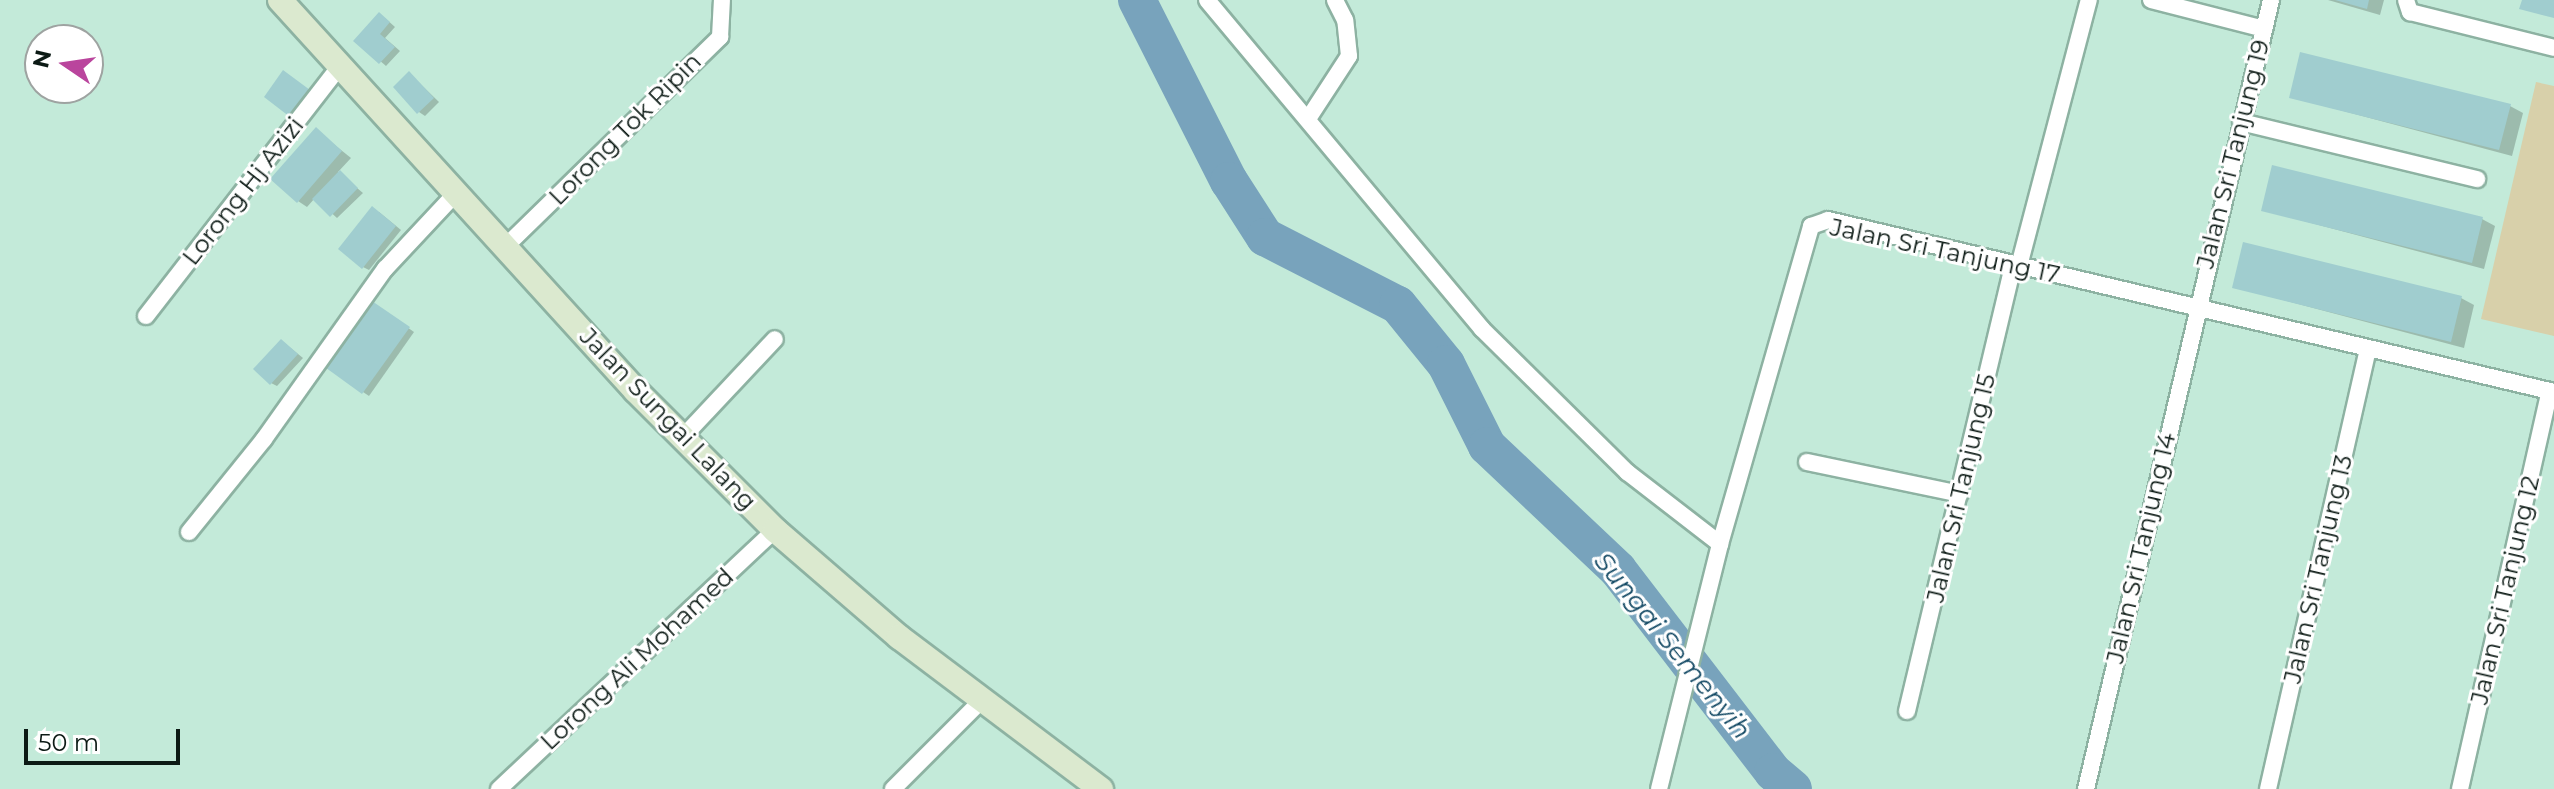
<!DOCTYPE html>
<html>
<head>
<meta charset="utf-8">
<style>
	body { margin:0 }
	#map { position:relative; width:2554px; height:789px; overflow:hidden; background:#c3ead9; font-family:Montserrat,sans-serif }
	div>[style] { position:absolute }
	.green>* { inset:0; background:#d8d0aa }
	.shadow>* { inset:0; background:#0003 }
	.river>* { height:38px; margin:-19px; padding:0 19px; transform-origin:19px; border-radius:19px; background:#78a3bc }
	.building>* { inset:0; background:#a0cdcf }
	.roads { filter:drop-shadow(2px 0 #8db2a2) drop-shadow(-2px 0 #8db2a2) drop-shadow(0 2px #8db2a2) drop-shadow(0 -2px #8db2a2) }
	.street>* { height:16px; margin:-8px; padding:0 8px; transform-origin:8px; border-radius:8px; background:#fff }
	.secondary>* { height:24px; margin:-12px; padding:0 12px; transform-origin:12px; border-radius:12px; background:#dbe9cf }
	span { translate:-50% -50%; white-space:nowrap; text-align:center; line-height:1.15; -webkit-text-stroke:6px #fff; paint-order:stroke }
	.street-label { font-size:24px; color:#0c1a15 }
	.water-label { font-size:26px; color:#134964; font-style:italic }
	.north { position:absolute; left:24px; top:24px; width:80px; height:80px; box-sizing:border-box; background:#fff; border:2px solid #9ea3a1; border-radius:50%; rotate:283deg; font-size:22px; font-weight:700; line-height:32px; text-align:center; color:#0c1a15 }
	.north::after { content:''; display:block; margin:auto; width:28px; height:36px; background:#ba459d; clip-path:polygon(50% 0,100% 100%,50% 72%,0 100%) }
	.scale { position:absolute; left:24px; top:729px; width:156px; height:36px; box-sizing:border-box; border:4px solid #0c1a15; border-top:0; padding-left:10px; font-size:24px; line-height:28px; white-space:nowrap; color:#0c1a15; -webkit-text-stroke:6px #fff; paint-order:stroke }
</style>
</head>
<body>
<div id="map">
	<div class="green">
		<div style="clip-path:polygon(2536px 82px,2554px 86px,2554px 336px,2481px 319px)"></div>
	</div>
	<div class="shadow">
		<div style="clip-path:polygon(2328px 0,2384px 0,2380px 15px)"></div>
		<div style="clip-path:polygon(385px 18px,395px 27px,385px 38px,400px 51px,386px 66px,356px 40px)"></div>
		<div style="clip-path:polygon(410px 74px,439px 102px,425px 116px,419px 112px)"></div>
		<div style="clip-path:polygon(2291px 97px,2510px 106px,2523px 113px,2512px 156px)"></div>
		<div style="clip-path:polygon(316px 130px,351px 158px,338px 172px,363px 193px,337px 218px,315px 198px,307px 207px,298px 201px)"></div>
		<div style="clip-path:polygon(2263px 210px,2482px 219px,2495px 226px,2484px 269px)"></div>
		<div style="clip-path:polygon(379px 212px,401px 230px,369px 270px,363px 267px)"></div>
		<div style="clip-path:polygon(2234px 287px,2461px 298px,2474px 305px,2464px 348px)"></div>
		<div style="clip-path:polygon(376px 305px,414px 332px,369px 396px,363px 392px)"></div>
		<div style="clip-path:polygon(282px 341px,303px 358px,277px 386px,271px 383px)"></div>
	</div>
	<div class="river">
		<div style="left:1137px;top:0;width:203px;rotate:63.1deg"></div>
		<div style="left:1229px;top:181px;width:67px;rotate:57.3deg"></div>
		<div style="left:1265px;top:237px;width:149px;rotate:27.1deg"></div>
		<div style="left:1398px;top:305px;width:76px;rotate:50.9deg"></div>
		<div style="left:1446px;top:364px;width:92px;rotate:63.4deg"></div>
		<div style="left:1487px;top:446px;width:180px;rotate:43.4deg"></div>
		<div style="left:1618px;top:570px;width:255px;rotate:52.5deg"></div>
		<div style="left:1773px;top:772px;width:26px;rotate:40deg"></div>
	</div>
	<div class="building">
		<div style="clip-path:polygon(2335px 0,2369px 0,2367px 9px)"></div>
		<div style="clip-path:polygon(2522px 0,2554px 0,2554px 18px,2519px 9px)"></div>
		<div style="clip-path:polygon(379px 12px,390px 22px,380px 34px,395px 47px,379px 64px,353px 41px)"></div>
		<div style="clip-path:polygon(2300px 52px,2511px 104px,2499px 150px,2289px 98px)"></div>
		<div style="clip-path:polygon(283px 70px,310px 90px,290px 117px,264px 97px)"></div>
		<div style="clip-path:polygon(409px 71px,434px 98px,417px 114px,393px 87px)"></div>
		<div style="clip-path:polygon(316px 127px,342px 151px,297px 203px,270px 179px)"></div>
		<div style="clip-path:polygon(2272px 165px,2483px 217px,2472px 263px,2261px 211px)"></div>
		<div style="clip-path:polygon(340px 170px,358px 188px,330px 217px,312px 199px)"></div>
		<div style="clip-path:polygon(372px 206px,396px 226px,362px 269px,338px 249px)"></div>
		<div style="clip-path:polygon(2243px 242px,2462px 296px,2451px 342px,2232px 288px)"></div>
		<div style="clip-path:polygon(369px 299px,410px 327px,362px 394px,322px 365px)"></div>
		<div style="clip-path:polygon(281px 339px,298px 354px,270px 385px,253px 369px)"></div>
	</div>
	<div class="roads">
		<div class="street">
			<div style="left:1207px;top:0;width:429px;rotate:50.1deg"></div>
			<div style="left:1482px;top:329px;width:204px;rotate:44.6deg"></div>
			<div style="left:1627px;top:472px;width:118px;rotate:37.7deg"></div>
			<div style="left:2151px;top:0;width:117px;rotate:14.4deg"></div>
			<div style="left:2406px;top:0;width:13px;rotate:72deg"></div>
			<div style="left:2410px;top:12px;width:148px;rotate:14deg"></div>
			<div style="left:1308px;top:119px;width:75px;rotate:-56.9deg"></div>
			<div style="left:1349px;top:56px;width:36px;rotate:-96deg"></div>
			<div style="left:1345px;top:20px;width:22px;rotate:-117deg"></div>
			<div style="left:2241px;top:122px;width:243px;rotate:13.6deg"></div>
			<div style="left:505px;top:247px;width:301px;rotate:-44.3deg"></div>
			<div style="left:720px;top:37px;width:37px;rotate:-87deg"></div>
			<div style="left:2019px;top:266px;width:275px;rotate:-75.3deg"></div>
			<div style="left:146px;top:316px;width:316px;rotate:-52.2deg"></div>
			<div style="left:683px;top:437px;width:134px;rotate:-46.8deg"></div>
			<div style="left:1807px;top:462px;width:156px;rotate:11.8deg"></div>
			<div style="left:189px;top:532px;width:119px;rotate:-51.1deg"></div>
			<div style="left:264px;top:439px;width:209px;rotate:-54.6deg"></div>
			<div style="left:385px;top:269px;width:104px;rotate:-46.9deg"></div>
			<div style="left:1907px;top:711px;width:458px;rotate:-76.6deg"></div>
			<div style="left:499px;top:789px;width:378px;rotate:-43.2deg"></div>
			<div style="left:893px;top:789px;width:123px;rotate:-45deg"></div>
			<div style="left:1659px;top:789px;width:252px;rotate:-76deg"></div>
			<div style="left:1720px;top:544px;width:331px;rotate:-74deg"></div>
			<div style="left:1811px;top:226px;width:18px;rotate:-19deg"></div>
			<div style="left:1828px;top:220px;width:746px;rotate:13.33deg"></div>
			<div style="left:2086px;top:789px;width:810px;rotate:-76.8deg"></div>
			<div style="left:2268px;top:789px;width:452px;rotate:-77.2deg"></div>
			<div style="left:2460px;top:789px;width:408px;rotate:-77.3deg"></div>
		</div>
		<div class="secondary">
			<div style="left:280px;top:0;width:529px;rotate:47.68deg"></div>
			<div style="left:636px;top:391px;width:197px;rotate:45deg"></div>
			<div style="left:775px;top:530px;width:164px;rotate:40.8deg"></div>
			<div style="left:899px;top:637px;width:253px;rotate:37deg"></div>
		</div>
	</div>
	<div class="street-label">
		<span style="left:625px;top:129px;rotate:-45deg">Lorong Tok Ripin</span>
		<span style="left:2233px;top:154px;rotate:-76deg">Jalan Sri Tanjung 19</span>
		<span style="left:243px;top:191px;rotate:-52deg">Lorong Hj Azizi</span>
		<span style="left:1945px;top:251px;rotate:12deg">Jalan Sri Tanjung 17</span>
		<span style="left:668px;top:419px;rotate:46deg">Jalan Sungai Lalang</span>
		<span style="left:1961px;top:488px;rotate:-77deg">Jalan Sri Tanjung 15</span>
		<span style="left:2141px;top:548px;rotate:-77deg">Jalan Sri Tanjung 14</span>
		<span style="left:2318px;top:569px;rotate:-77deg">Jalan Sri Tanjung 13</span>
		<span style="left:2505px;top:590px;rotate:-77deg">Jalan Sri Tanjung 12</span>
		<span style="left:637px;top:659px;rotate:-43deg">Lorong Ali Mohamed</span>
	</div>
	<div class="water-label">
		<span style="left:1672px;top:646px;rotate:51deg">Sungai Semenyih</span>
	</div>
	<div class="north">N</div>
	<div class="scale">50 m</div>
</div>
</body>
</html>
